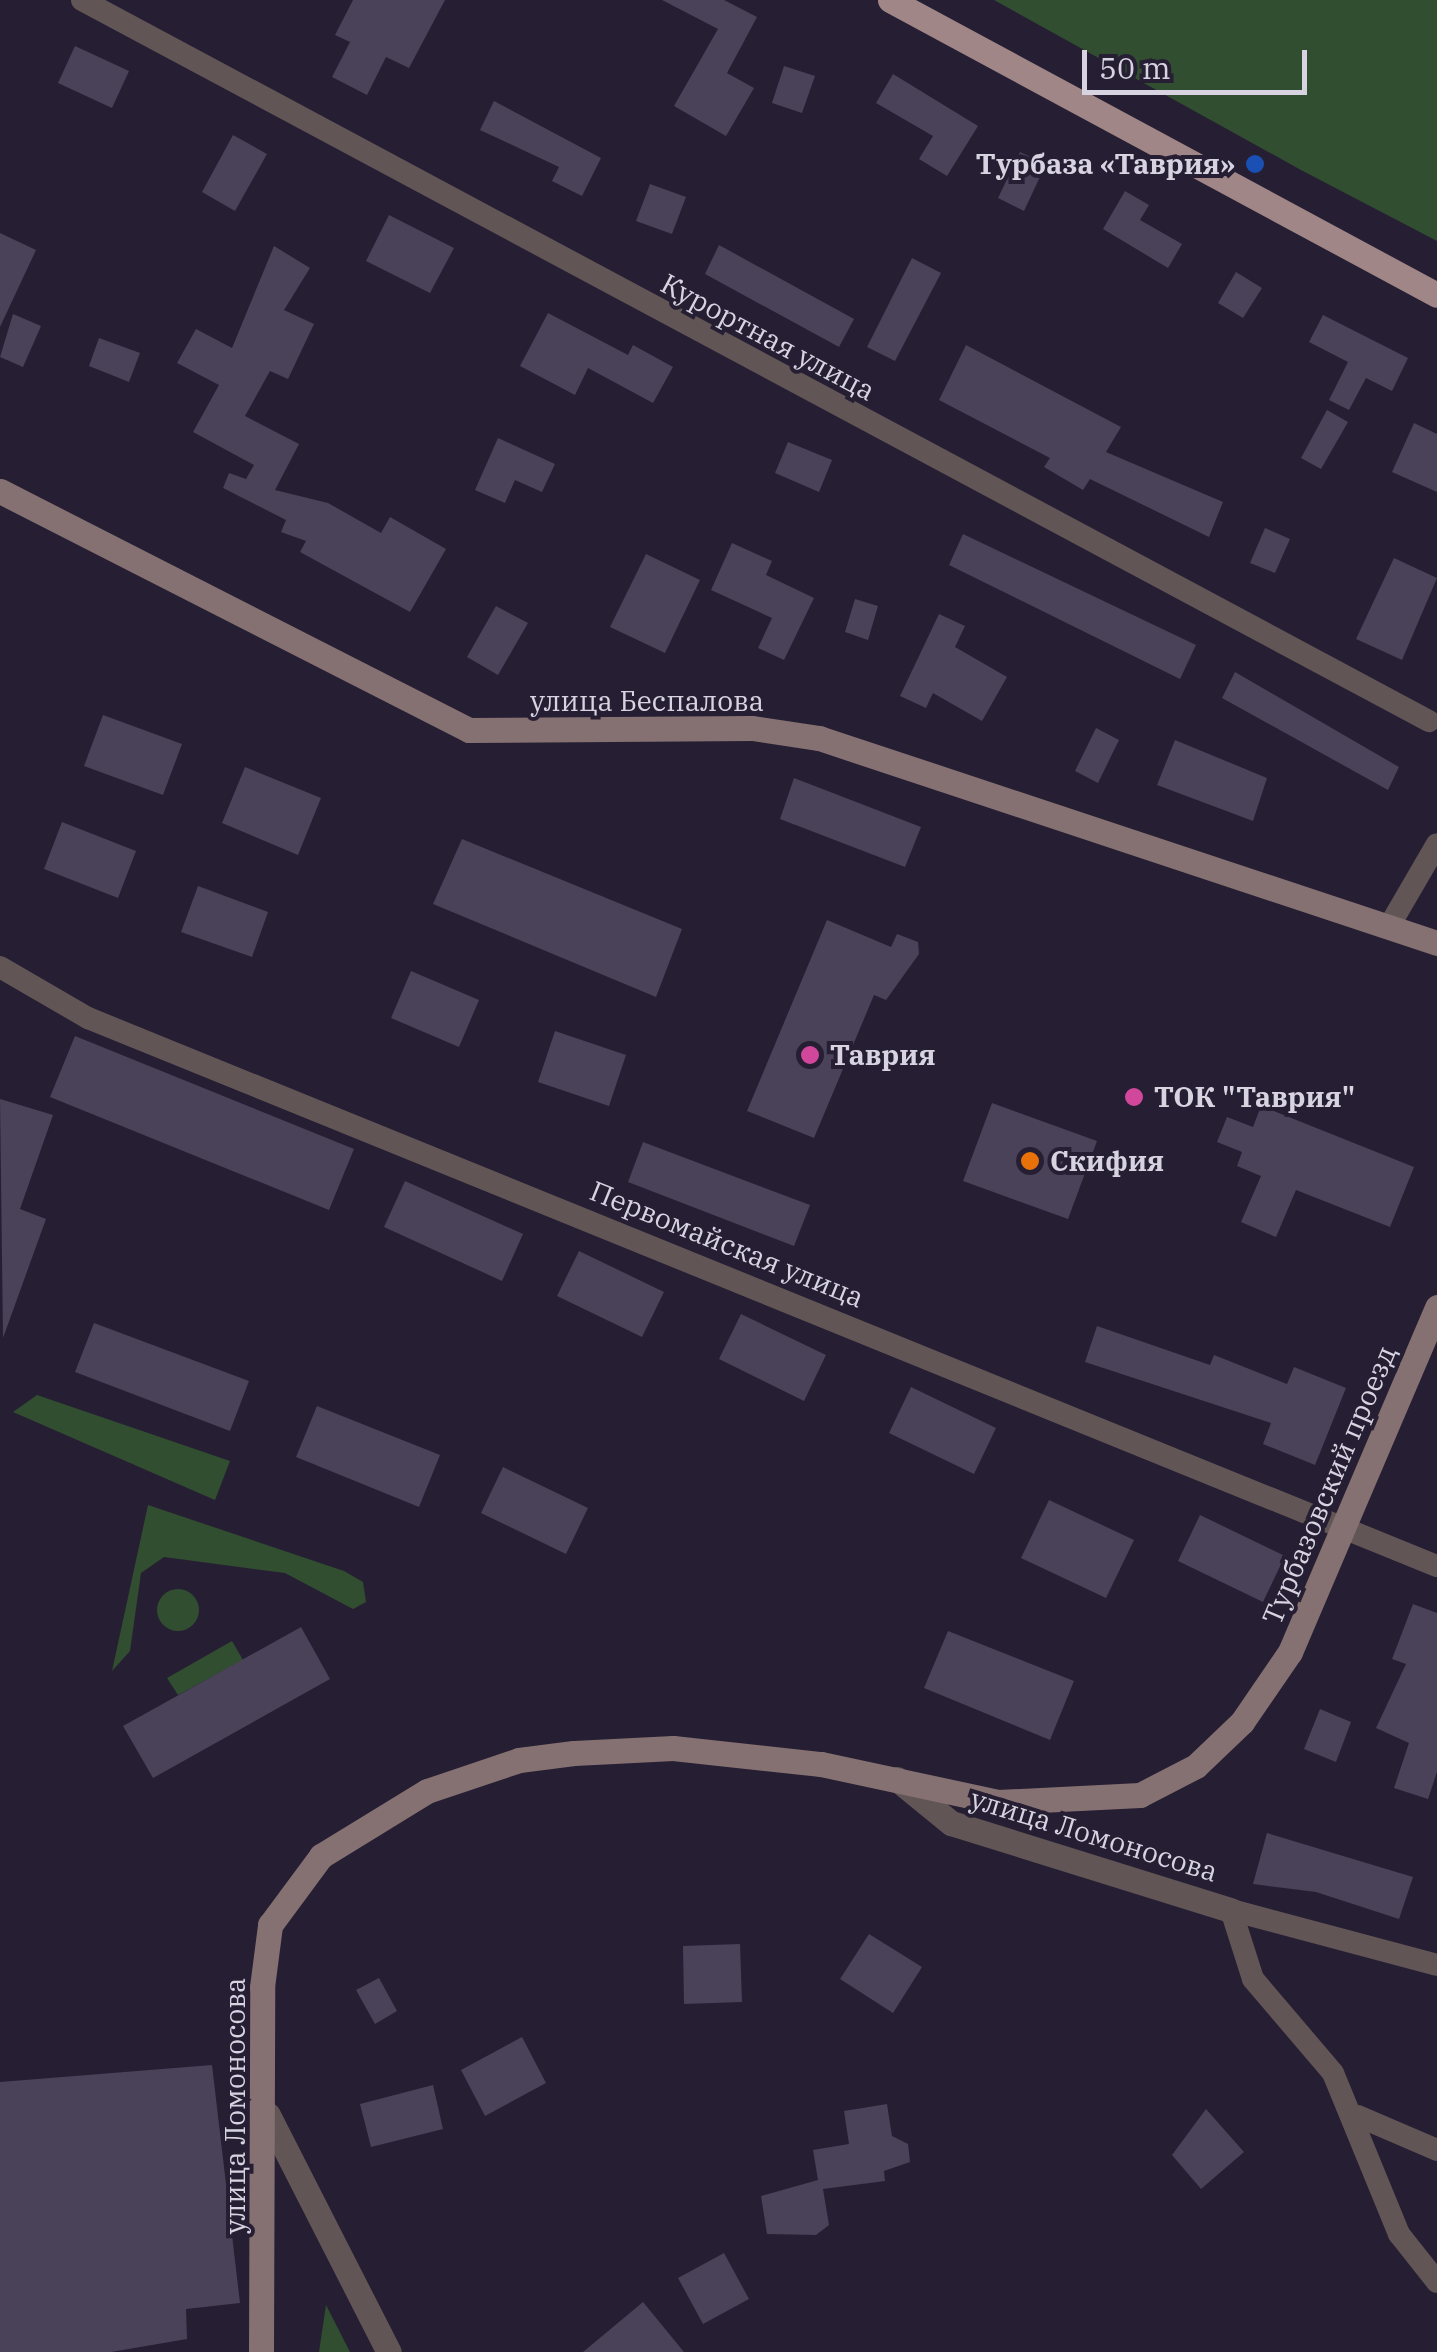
<!DOCTYPE html>
<html>
<head>
<meta charset="utf-8">
<style>
	body { margin:0 }
	#map { position:relative; width:1437px; height:2352px; overflow:hidden; background:#261f33; font-family:"IBM Plex Serif",serif }
	div>[style] { position:absolute }
	.green>* { inset:0; background:#314e30 }
	.round { border-radius:50% }
	.building>* { inset:0; background:#494258 }
	.minor>* { height:22px; margin:-11px; padding:0 11px; transform-origin:11px; border-radius:11px; background:#625556 }
	.tertiary>* { height:25px; margin:-12.5px; padding:0 12.5px; transform-origin:12.5px; border-radius:12.5px; background:#625556 }
	.secondary>* { height:25px; margin:-12.5px; padding:0 12.5px; transform-origin:12.5px; border-radius:12.5px; background:#867172 }
	.primary>* { height:25px; margin:-12.5px; padding:0 12.5px; transform-origin:12.5px; border-radius:12.5px; background:#a18688 }
	.dots>* { width:28px; height:28px; translate:-50% -50%; box-sizing:border-box; border:5px solid #261f33; border-radius:50% }
	span { translate:-50% -50%; white-space:nowrap; text-align:center; line-height:1.15; -webkit-text-stroke:8px #261f33; paint-order:stroke }
	.poi-label { font-size:28px; color:#d7d3e1; font-weight:700 }
	.right { translate:-100% -50%; text-align:right }
	.left { translate:0 -50%; text-align:left }
	.street-label { font-size:28px; color:#d7d3e1 }
	.scale { position:absolute; left:1082px; top:50px; width:225px; height:45px; box-sizing:border-box; border:5px solid #d7d3e1; border-top:0; padding-left:12px; font-size:30px; line-height:35px; white-space:nowrap; color:#d7d3e1; -webkit-text-stroke:8px #261f33; paint-order:stroke }
</style>
</head>
<body>
<div id="map">
	<div class="green">
		<div style="clip-path:polygon(994px 0,1437px 0,1437px 241px,1301px 170px)"></div>
		<div style="clip-path:polygon(37px 1395px,230px 1461px,215px 1500px,13px 1412px)"></div>
		<div style="clip-path:polygon(148px 1505px,344px 1571px,363px 1582px,366px 1602px,353px 1609px,285px 1573px,164px 1557px,141px 1573px,130px 1651px,112px 1671px)"></div>
		<div class="round" style="left:157px;top:1589px;width:42px;height:42px"></div>
		<div style="clip-path:polygon(232px 1641px,243px 1660px,178px 1695px,167px 1678px)"></div>
		<div style="clip-path:polygon(326px 2305px,350px 2352px,319px 2352px)"></div>
	</div>
	<div class="building">
		<div style="clip-path:polygon(353px 0,445px 0,409px 68px,386px 57px,367px 95px,332px 77px,350px 42px,335px 35px)"></div>
		<div style="clip-path:polygon(662px 0,724px 0,757px 17px,727px 73px,754px 88px,726px 136px,674px 106px,718px 29px)"></div>
		<div style="clip-path:polygon(75px 46px,129px 71px,112px 108px,58px 83px)"></div>
		<div style="clip-path:polygon(784px 66px,815px 76px,802px 113px,772px 103px)"></div>
		<div style="clip-path:polygon(893px 74px,978px 126px,947px 176px,919px 159px,933px 136px,876px 103px)"></div>
		<div style="clip-path:polygon(494px 101px,601px 158px,582px 196px,552px 181px,559px 167px,480px 130px)"></div>
		<div style="clip-path:polygon(233px 135px,267px 154px,235px 211px,202px 192px)"></div>
		<div style="clip-path:polygon(1020px 152px,1046px 164px,1024px 211px,998px 198px)"></div>
		<div style="clip-path:polygon(650px 184px,686px 197px,672px 234px,636px 221px)"></div>
		<div style="clip-path:polygon(1125px 191px,1149px 205px,1140px 220px,1182px 244px,1168px 268px,1103px 229px)"></div>
		<div style="clip-path:polygon(389px 215px,454px 248px,430px 293px,366px 261px)"></div>
		<div style="clip-path:polygon(0 233px,36px 250px,0 327px)"></div>
		<div style="clip-path:polygon(719px 245px,854px 319px,839px 347px,705px 274px)"></div>
		<div style="clip-path:polygon(274px 246px,310px 268px,284px 310px,314px 324px,288px 379px,270px 371px,245px 416px,299px 444px,275px 490px,328px 503px,381px 533px,390px 517px,446px 549px,410px 612px,300px 552px,306px 541px,281px 532px,286px 520px,223px 488px,229px 473px,246px 479px,254px 465px,193px 432px,219px 385px,177px 363px,196px 329px,232px 348px)"></div>
		<div style="clip-path:polygon(912px 258px,941px 273px,895px 361px,867px 347px)"></div>
		<div style="clip-path:polygon(1236px 272px,1262px 288px,1243px 318px,1218px 303px)"></div>
		<div style="clip-path:polygon(548px 313px,628px 355px,633px 345px,673px 367px,653px 403px,588px 368px,575px 395px,520px 366px)"></div>
		<div style="clip-path:polygon(13px 314px,41px 326px,23px 367px,0 357px)"></div>
		<div style="clip-path:polygon(1323px 315px,1408px 358px,1392px 391px,1366px 378px,1349px 410px,1329px 400px,1348px 362px,1309px 342px)"></div>
		<div style="clip-path:polygon(99px 338px,140px 353px,129px 382px,89px 366px)"></div>
		<div style="clip-path:polygon(966px 345px,1121px 427px,1106px 452px,1223px 502px,1209px 537px,1090px 479px,1083px 490px,1044px 467px,1050px 458px,939px 400px)"></div>
		<div style="clip-path:polygon(1327px 410px,1348px 422px,1321px 469px,1301px 458px)"></div>
		<div style="clip-path:polygon(1414px 423px,1437px 434px,1437px 492px,1392px 472px)"></div>
		<div style="clip-path:polygon(498px 438px,555px 464px,542px 492px,515px 480px,505px 503px,475px 490px)"></div>
		<div style="clip-path:polygon(788px 442px,832px 460px,819px 492px,775px 473px)"></div>
		<div style="clip-path:polygon(1265px 528px,1290px 539px,1275px 573px,1250px 563px)"></div>
		<div style="clip-path:polygon(963px 534px,1196px 645px,1180px 679px,949px 565px)"></div>
		<div style="clip-path:polygon(732px 543px,772px 561px,766px 575px,814px 598px,784px 660px,758px 648px,772px 618px,711px 590px)"></div>
		<div style="clip-path:polygon(646px 554px,700px 580px,665px 653px,610px 627px)"></div>
		<div style="clip-path:polygon(1394px 558px,1437px 578px,1402px 660px,1356px 639px)"></div>
		<div style="clip-path:polygon(855px 599px,878px 606px,868px 640px,845px 632px)"></div>
		<div style="clip-path:polygon(496px 606px,528px 623px,498px 675px,467px 657px)"></div>
		<div style="clip-path:polygon(939px 614px,965px 626px,955px 647px,1007px 677px,982px 721px,933px 693px,926px 708px,900px 696px)"></div>
		<div style="clip-path:polygon(1235px 672px,1399px 767px,1388px 790px,1222px 698px)"></div>
		<div style="clip-path:polygon(103px 715px,182px 744px,163px 795px,84px 766px)"></div>
		<div style="clip-path:polygon(1096px 728px,1119px 740px,1098px 783px,1075px 771px)"></div>
		<div style="clip-path:polygon(1175px 740px,1267px 778px,1253px 821px,1157px 785px)"></div>
		<div style="clip-path:polygon(245px 767px,321px 798px,298px 855px,222px 823px)"></div>
		<div style="clip-path:polygon(794px 778px,921px 827px,905px 867px,780px 819px)"></div>
		<div style="clip-path:polygon(62px 822px,136px 851px,118px 898px,44px 869px)"></div>
		<div style="clip-path:polygon(462px 839px,682px 929px,656px 997px,433px 904px)"></div>
		<div style="clip-path:polygon(198px 886px,268px 912px,252px 957px,181px 932px)"></div>
		<div style="clip-path:polygon(827px 920px,891px 947px,897px 934px,918px 942px,919px 954px,886px 1000px,874px 995px,814px 1138px,747px 1111px)"></div>
		<div style="clip-path:polygon(411px 971px,479px 1000px,459px 1047px,391px 1018px)"></div>
		<div style="clip-path:polygon(555px 1031px,626px 1055px,609px 1106px,538px 1082px)"></div>
		<div style="clip-path:polygon(75px 1036px,354px 1149px,329px 1210px,50px 1097px)"></div>
		<div style="clip-path:polygon(0 1099px,53px 1115px,20px 1209px,46px 1219px,3px 1338px)"></div>
		<div style="clip-path:polygon(992px 1103px,1097px 1141px,1068px 1219px,963px 1181px)"></div>
		<div style="clip-path:polygon(1261px 1106px,1414px 1167px,1390px 1227px,1296px 1190px,1276px 1237px,1241px 1222px,1261px 1176px,1237px 1166px,1242px 1152px,1217px 1142px,1227px 1117px,1253px 1127px)"></div>
		<div style="clip-path:polygon(643px 1142px,810px 1205px,794px 1246px,628px 1182px)"></div>
		<div style="clip-path:polygon(405px 1181px,523px 1234px,502px 1281px,384px 1227px)"></div>
		<div style="clip-path:polygon(579px 1251px,664px 1292px,642px 1337px,557px 1296px)"></div>
		<div style="clip-path:polygon(741px 1314px,826px 1355px,804px 1401px,719px 1359px)"></div>
		<div style="clip-path:polygon(94px 1323px,249px 1381px,230px 1431px,75px 1372px)"></div>
		<div style="clip-path:polygon(1097px 1326px,1210px 1365px,1214px 1355px,1287px 1384px,1294px 1367px,1346px 1388px,1315px 1465px,1263px 1444px,1271px 1423px,1085px 1362px)"></div>
		<div style="clip-path:polygon(911px 1387px,996px 1428px,974px 1474px,889px 1433px)"></div>
		<div style="clip-path:polygon(317px 1406px,440px 1455px,419px 1507px,296px 1457px)"></div>
		<div style="clip-path:polygon(503px 1467px,588px 1508px,566px 1554px,481px 1513px)"></div>
		<div style="clip-path:polygon(1049px 1500px,1134px 1540px,1106px 1598px,1021px 1558px)"></div>
		<div style="clip-path:polygon(1200px 1515px,1285px 1556px,1263px 1602px,1178px 1561px)"></div>
		<div style="clip-path:polygon(1413px 1604px,1437px 1613px,1437px 1772px,1428px 1799px,1394px 1788px,1409px 1743px,1376px 1728px,1406px 1664px,1392px 1659px)"></div>
		<div style="clip-path:polygon(301px 1627px,330px 1679px,153px 1778px,123px 1726px)"></div>
		<div style="clip-path:polygon(948px 1631px,1074px 1681px,1050px 1740px,924px 1688px)"></div>
		<div style="clip-path:polygon(1320px 1709px,1351px 1722px,1336px 1762px,1304px 1749px)"></div>
		<div style="clip-path:polygon(1267px 1833px,1413px 1877px,1399px 1919px,1316px 1892px,1253px 1884px)"></div>
		<div style="clip-path:polygon(869px 1934px,922px 1967px,893px 2013px,840px 1979px)"></div>
		<div style="clip-path:polygon(740px 1944px,742px 2002px,684px 2004px,683px 1946px)"></div>
		<div style="clip-path:polygon(379px 1978px,397px 2011px,375px 2024px,356px 1990px)"></div>
		<div style="clip-path:polygon(522px 2037px,546px 2083px,485px 2116px,461px 2070px)"></div>
		<div style="clip-path:polygon(212px 2065px,240px 2303px,186px 2309px,187px 2339px,111px 2352px,0 2352px,0 2082px)"></div>
		<div style="clip-path:polygon(433px 2085px,443px 2129px,371px 2147px,360px 2104px)"></div>
		<div style="clip-path:polygon(887px 2104px,892px 2136px,908px 2144px,910px 2162px,884px 2171px,885px 2181px,823px 2189px,829px 2225px,816px 2235px,767px 2234px,761px 2196px,818px 2180px,813px 2150px,849px 2144px,844px 2111px)"></div>
		<div style="clip-path:polygon(1206px 2109px,1244px 2152px,1201px 2189px,1172px 2155px)"></div>
		<div style="clip-path:polygon(724px 2253px,749px 2299px,703px 2324px,678px 2278px)"></div>
		<div style="clip-path:polygon(643px 2302px,684px 2352px,583px 2352px)"></div>
	</div>
	<div class="minor">
		<div style="left:82px;top:0;width:1528px;rotate:28.16deg"></div>
		<div style="left:1391px;top:923px;width:91px;rotate:-59.8deg"></div>
		<div style="left:0;top:967px;width:102px;rotate:30.1deg"></div>
		<div style="left:88px;top:1018px;width:1456px;rotate:22.11deg"></div>
		<div style="left:1231px;top:1910px;width:72px;rotate:72.3deg"></div>
		<div style="left:1253px;top:1979px;width:123px;rotate:49.6deg"></div>
		<div style="left:1333px;top:2073px;width:174px;rotate:67.7deg"></div>
		<div style="left:1399px;top:2234px;width:61px;rotate:51.6deg"></div>
		<div style="left:1231px;top:1910px;width:213px;rotate:14.9deg"></div>
		<div style="left:1358px;top:2116px;width:86px;rotate:23.3deg"></div>
	</div>
	<div class="tertiary">
		<div style="left:897px;top:1779px;width:70px;rotate:39.2deg"></div>
		<div style="left:951px;top:1823px;width:293px;rotate:17.3deg"></div>
		<div style="left:268px;top:2115px;width:266px;rotate:63deg"></div>
	</div>
	<div class="secondary">
		<div style="left:0;top:491px;width:526px;rotate:27deg"></div>
		<div style="left:469px;top:730px;width:283px;rotate:-0.4deg"></div>
		<div style="left:752px;top:728px;width:68px;rotate:8.5deg"></div>
		<div style="left:819px;top:738px;width:651px;rotate:18.35deg"></div>
		<div style="left:261px;top:2352px;width:365px;rotate:-89.8deg"></div>
		<div style="left:262px;top:1987px;width:63px;rotate:-82.6deg"></div>
		<div style="left:270px;top:1925px;width:86px;rotate:-53.5deg"></div>
		<div style="left:321px;top:1856px;width:124px;rotate:-31.5deg"></div>
		<div style="left:427px;top:1791px;width:97px;rotate:-18.6deg"></div>
		<div style="left:519px;top:1760px;width:55px;rotate:-7.3deg"></div>
		<div style="left:574px;top:1753px;width:99px;rotate:-2.9deg"></div>
		<div style="left:673px;top:1748px;width:149px;rotate:6.2deg"></div>
		<div style="left:821px;top:1764px;width:181px;rotate:12.1deg"></div>
		<div style="left:998px;top:1802px;width:142px;rotate:-2.8deg"></div>
		<div style="left:1140px;top:1795px;width:63px;rotate:-27.4deg"></div>
		<div style="left:1196px;top:1766px;width:64px;rotate:-43.7deg"></div>
		<div style="left:1242px;top:1722px;width:85px;rotate:-55.6deg"></div>
		<div style="left:1290px;top:1652px;width:375px;rotate:-66.9deg"></div>
	</div>
	<div class="primary">
		<div style="left:890px;top:0;width:621px;rotate:28.34deg"></div>
	</div>
	<div class="dots">
		<div style="left:1255px;top:164px;background:#1a4fb4"></div>
		<div style="left:810px;top:1055px;background:#d1479c"></div>
		<div style="left:1134px;top:1097px;background:#d1479c"></div>
		<div style="left:1030px;top:1161px;background:#e8710a"></div>
	</div>
	<div class="poi-label">
		<span class="right" style="left:1235px;top:164px">Турбаза «Таврия»</span>
		<span class="left" style="left:830px;top:1055px">Таврия</span>
		<span class="left" style="left:1154px;top:1097px">ТОК "Таврия"</span>
		<span class="left" style="left:1050px;top:1161px">Скифия</span>
	</div>
	<div class="street-label">
		<span style="left:768px;top:337px;rotate:28deg">Курортная улица</span>
		<span style="left:647px;top:701px">улица Беспалова</span>
		<span style="left:727px;top:1244px;rotate:22deg">Первомайская улица</span>
		<span style="left:1329px;top:1485px;rotate:-67deg">Турбазовский проезд</span>
		<span style="left:1094px;top:1835px;rotate:17deg">улица Ломоносова</span>
		<span style="left:235px;top:2106px;rotate:-90deg">улица Ломоносова</span>
	</div>
	<div class="scale">50 m</div>
</div>
</body>
</html>
